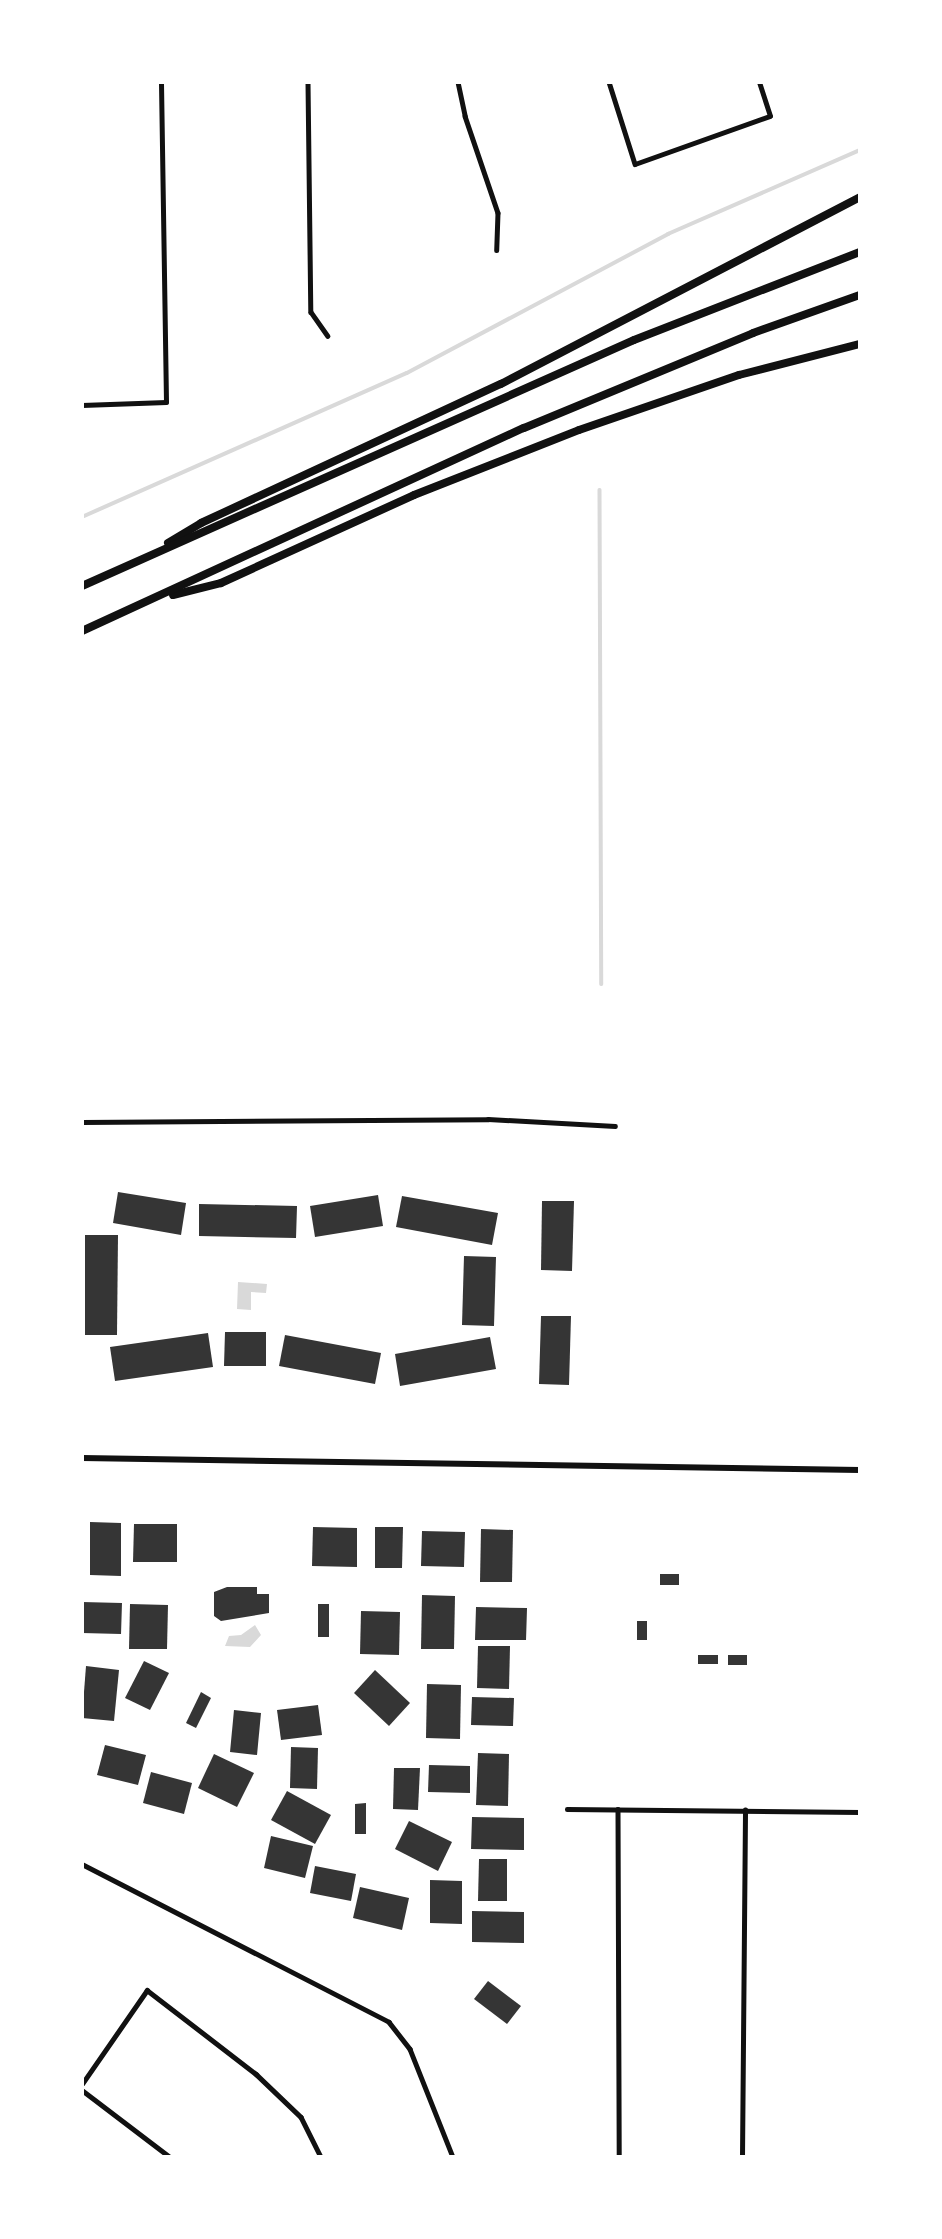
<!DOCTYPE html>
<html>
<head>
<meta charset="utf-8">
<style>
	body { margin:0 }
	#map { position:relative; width:942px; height:2239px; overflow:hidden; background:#fff; font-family:"Sofia Sans Condensed",sans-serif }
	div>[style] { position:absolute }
	.water>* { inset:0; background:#d9d9d9 }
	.stream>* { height:3.5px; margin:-1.75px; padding:0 1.75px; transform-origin:1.75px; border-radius:1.75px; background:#d9d9d9 }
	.building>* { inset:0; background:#353535 }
	.minor>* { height:4.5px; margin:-2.25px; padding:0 2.25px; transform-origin:2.25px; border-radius:2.25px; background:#111 }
	.secondary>* { height:6px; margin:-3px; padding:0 3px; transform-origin:3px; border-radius:3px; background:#111 }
	.motorway>* { height:8px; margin:-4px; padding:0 4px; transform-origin:4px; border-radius:4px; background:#111 }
	span { translate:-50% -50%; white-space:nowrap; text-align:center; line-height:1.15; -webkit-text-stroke:7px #fff; paint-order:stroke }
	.frame { position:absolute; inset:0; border:84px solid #fff; pointer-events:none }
</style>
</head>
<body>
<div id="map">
	<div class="water">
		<div style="clip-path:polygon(238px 1282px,267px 1284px,266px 1293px,251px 1292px,251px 1310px,237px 1309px)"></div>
		<div style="clip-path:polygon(255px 1625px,261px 1635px,250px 1647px,225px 1646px,229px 1636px,241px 1635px)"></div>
	</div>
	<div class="stream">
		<div style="left:600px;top:490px;width:494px;rotate:89.8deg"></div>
		<div style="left:82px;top:517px;width:355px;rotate:-23.9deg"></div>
		<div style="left:407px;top:373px;width:296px;rotate:-28deg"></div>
		<div style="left:668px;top:234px;width:210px;rotate:-23.6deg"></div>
	</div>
	<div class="building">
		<div style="clip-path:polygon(118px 1192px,186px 1203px,181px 1235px,113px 1223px)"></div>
		<div style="clip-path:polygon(378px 1195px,383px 1226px,315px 1237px,310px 1206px)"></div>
		<div style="clip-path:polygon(402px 1196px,498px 1213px,492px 1245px,396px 1227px)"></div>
		<div style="clip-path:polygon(542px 1201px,574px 1201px,572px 1271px,541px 1270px)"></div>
		<div style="clip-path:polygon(199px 1204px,297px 1206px,296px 1238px,199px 1236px)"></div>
		<div style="clip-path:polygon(85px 1235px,118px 1235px,117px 1335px,85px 1335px)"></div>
		<div style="clip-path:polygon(464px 1256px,496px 1257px,494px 1326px,462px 1325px)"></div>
		<div style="clip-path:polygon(541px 1316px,571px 1316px,569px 1385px,539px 1384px)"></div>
		<div style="clip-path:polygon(225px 1332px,266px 1332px,266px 1366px,224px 1366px)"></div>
		<div style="clip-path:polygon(208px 1333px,213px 1367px,115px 1381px,110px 1347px)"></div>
		<div style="clip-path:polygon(285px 1335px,381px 1353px,375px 1384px,279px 1366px)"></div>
		<div style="clip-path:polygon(490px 1337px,496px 1369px,400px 1386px,395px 1354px)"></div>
		<div style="clip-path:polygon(90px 1522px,121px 1523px,121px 1576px,90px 1575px)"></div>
		<div style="clip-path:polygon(134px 1524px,177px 1524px,177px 1562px,133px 1562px)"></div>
		<div style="clip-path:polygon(313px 1527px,357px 1528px,357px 1567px,312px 1566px)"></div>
		<div style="clip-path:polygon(375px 1527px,403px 1527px,402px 1568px,375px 1568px)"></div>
		<div style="clip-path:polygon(481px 1529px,513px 1530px,512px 1582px,480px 1582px)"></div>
		<div style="clip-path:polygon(422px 1531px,465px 1532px,464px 1567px,421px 1566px)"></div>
		<div style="clip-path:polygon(660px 1574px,679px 1574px,679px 1585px,660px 1585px)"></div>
		<div style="clip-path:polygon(227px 1587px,257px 1587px,257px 1594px,269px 1594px,269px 1613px,221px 1621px,214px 1616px,214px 1592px)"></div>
		<div style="clip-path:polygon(422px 1595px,455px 1596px,454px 1649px,421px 1649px)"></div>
		<div style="clip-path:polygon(82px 1602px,122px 1603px,121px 1634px,82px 1633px)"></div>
		<div style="clip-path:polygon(130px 1604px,168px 1605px,167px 1649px,129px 1649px)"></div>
		<div style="clip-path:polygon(318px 1604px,329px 1604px,329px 1637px,318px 1637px)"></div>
		<div style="clip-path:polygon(476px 1607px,527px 1608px,526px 1640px,475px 1640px)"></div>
		<div style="clip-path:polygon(361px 1611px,400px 1612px,399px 1655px,360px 1654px)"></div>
		<div style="clip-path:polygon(637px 1621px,647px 1621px,647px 1640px,637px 1640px)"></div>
		<div style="clip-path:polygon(478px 1646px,510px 1646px,509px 1689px,477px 1688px)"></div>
		<div style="clip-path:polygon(698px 1655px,718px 1655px,718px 1664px,698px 1664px)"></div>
		<div style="clip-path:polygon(728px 1655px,747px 1655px,747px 1665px,728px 1665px)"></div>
		<div style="clip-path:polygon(144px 1661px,169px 1673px,150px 1710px,125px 1698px)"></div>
		<div style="clip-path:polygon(86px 1666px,119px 1670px,114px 1721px,82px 1718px)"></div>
		<div style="clip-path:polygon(375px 1670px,410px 1703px,389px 1726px,354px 1693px)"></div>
		<div style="clip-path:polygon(427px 1684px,461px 1685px,460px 1739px,426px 1738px)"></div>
		<div style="clip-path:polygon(201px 1692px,211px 1698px,196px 1728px,186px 1723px)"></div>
		<div style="clip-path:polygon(472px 1697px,514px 1698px,513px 1726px,471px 1725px)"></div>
		<div style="clip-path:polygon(318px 1705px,322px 1735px,281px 1740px,277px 1710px)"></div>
		<div style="clip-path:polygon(234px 1710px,261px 1713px,257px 1755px,230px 1752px)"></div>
		<div style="clip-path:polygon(105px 1745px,146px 1755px,138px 1785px,97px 1775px)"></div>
		<div style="clip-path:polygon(291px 1747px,318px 1748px,317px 1789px,290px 1788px)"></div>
		<div style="clip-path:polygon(478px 1753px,509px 1754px,508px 1806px,476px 1805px)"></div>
		<div style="clip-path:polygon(214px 1754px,254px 1773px,237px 1807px,198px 1788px)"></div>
		<div style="clip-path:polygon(429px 1765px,470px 1766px,470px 1793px,428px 1792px)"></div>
		<div style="clip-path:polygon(394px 1768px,420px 1768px,418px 1810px,393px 1809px)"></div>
		<div style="clip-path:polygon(151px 1772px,192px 1783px,184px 1814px,143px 1803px)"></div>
		<div style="clip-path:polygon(287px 1791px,331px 1815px,315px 1844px,271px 1820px)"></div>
		<div style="clip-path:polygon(366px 1803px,366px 1834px,355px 1834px,355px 1804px)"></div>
		<div style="clip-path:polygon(472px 1817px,524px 1818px,524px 1850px,471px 1849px)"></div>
		<div style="clip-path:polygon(409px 1821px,452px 1842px,438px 1871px,395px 1849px)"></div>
		<div style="clip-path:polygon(271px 1836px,313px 1846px,305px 1878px,264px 1868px)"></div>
		<div style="clip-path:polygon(479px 1859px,507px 1859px,507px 1901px,478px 1901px)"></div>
		<div style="clip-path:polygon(315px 1866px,356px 1874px,351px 1901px,310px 1893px)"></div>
		<div style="clip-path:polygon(430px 1880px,462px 1881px,462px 1924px,430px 1923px)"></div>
		<div style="clip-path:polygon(360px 1887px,409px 1898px,402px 1930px,353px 1918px)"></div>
		<div style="clip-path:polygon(472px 1911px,524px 1912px,524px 1943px,472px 1942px)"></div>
		<div style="clip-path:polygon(488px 1981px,521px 2006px,507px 2024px,474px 1999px)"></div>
	</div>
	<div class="minor">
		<div style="left:308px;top:82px;width:230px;rotate:89.3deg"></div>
		<div style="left:311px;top:312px;width:29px;rotate:55deg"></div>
		<div style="left:458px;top:82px;width:35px;rotate:78deg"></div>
		<div style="left:465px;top:116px;width:102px;rotate:71.2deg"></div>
		<div style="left:498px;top:213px;width:37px;rotate:92deg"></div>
		<div style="left:609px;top:82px;width:86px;rotate:72.4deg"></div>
		<div style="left:635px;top:164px;width:143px;rotate:-19.6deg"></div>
		<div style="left:770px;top:116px;width:36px;rotate:-108deg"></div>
		<div style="left:82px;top:405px;width:84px;rotate:-2deg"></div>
		<div style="left:166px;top:402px;width:320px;rotate:-90.9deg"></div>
		<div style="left:82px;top:1122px;width:406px;rotate:-0.4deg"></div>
		<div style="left:488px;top:1119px;width:127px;rotate:3.2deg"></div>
		<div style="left:567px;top:1809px;width:293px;rotate:0.6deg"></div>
		<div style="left:618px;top:1809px;width:348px;rotate:89.8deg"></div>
		<div style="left:82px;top:1864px;width:345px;rotate:27.2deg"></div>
		<div style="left:389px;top:2022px;width:34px;rotate:52deg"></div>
		<div style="left:410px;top:2049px;width:116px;rotate:68.3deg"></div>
		<div style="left:82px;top:2084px;width:114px;rotate:-55.3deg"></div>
		<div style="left:147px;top:1990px;width:138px;rotate:37.6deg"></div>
		<div style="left:256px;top:2074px;width:62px;rotate:43.7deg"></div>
		<div style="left:301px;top:2117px;width:45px;rotate:63.4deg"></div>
		<div style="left:82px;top:2090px;width:111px;rotate:37.3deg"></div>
		<div style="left:742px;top:2157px;width:347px;rotate:-89.5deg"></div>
	</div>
	<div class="secondary">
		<div style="left:82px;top:1458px;width:778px;rotate:0.88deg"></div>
	</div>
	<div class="motorway">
		<div style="left:168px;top:543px;width:39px;rotate:-31deg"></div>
		<div style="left:201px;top:523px;width:331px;rotate:-24.9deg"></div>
		<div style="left:501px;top:384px;width:405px;rotate:-27.5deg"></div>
		<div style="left:82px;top:586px;width:604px;rotate:-24.02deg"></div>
		<div style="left:634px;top:340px;width:243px;rotate:-21.3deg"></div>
		<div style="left:173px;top:595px;width:49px;rotate:-14deg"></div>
		<div style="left:221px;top:583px;width:212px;rotate:-24.5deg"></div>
		<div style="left:414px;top:495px;width:177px;rotate:-21.5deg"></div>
		<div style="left:579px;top:430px;width:169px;rotate:-19deg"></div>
		<div style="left:739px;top:375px;width:125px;rotate:-14.4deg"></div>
		<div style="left:82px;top:631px;width:486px;rotate:-24.7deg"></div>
		<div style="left:524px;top:428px;width:248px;rotate:-22.5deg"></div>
		<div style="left:753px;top:333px;width:114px;rotate:-19.6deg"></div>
	</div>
	<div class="frame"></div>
</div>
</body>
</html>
